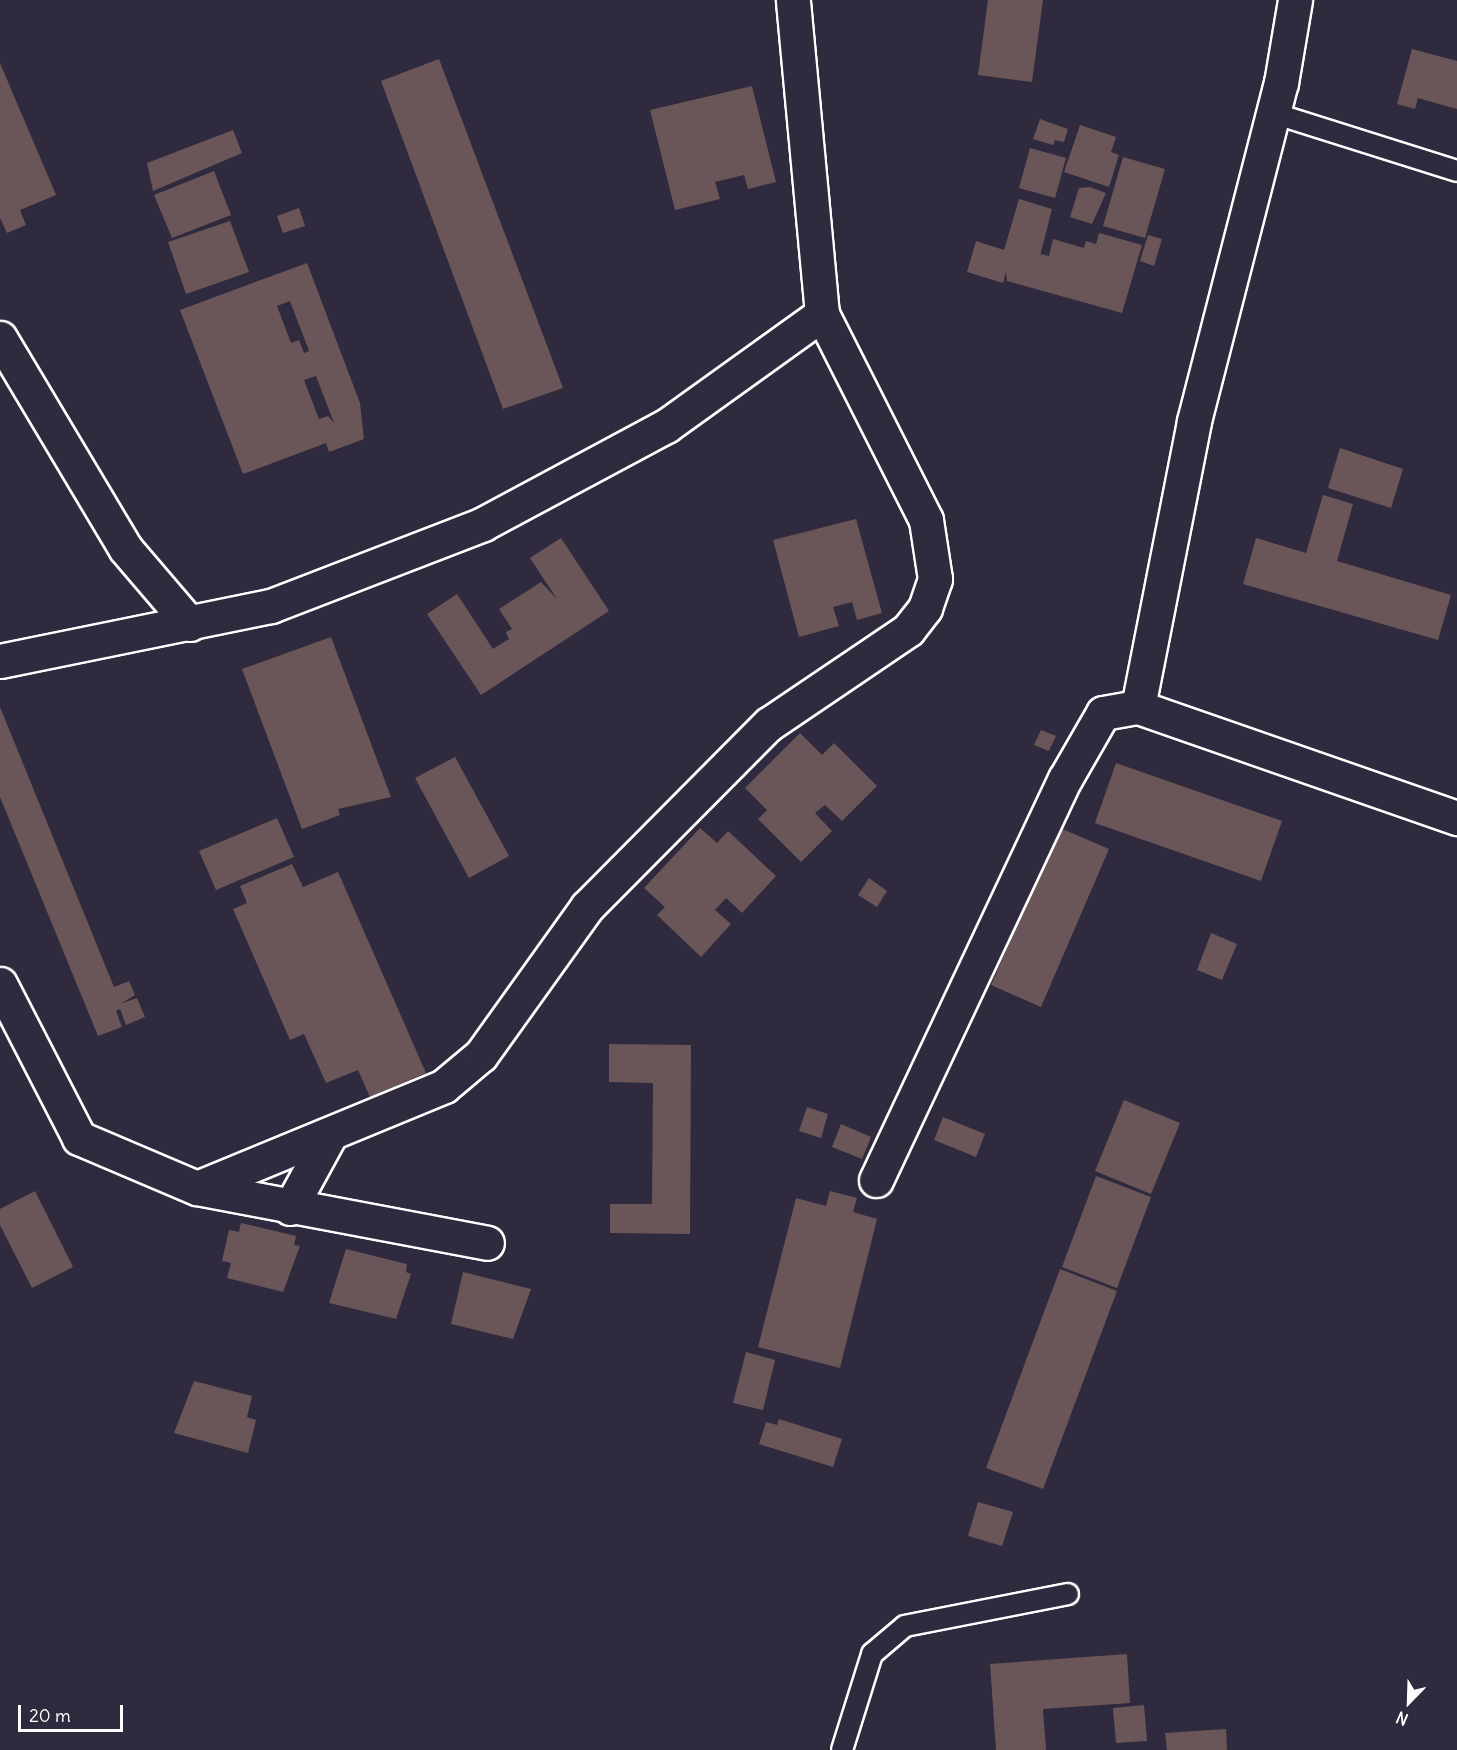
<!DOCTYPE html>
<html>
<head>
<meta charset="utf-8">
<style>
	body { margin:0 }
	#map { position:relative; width:1457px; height:1750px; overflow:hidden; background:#2f2a3d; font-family:Delius,sans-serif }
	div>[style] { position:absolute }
	.building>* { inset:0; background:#6a5658 }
	.roads { filter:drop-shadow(2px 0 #fff) drop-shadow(-2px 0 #fff) drop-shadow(0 2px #fff) drop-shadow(0 -2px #fff) }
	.service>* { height:20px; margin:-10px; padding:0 10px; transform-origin:10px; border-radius:10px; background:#2f2a3d }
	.minor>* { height:33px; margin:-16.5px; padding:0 16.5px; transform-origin:16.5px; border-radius:16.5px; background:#2f2a3d }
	span { translate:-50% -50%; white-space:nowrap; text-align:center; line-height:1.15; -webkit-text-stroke:5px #2f2a3d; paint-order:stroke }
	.north { position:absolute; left:1379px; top:1672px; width:60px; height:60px; -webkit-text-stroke:4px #2f2a3d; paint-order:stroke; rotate:203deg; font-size:16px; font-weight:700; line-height:24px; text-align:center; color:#fff }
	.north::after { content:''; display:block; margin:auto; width:21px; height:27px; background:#fff; clip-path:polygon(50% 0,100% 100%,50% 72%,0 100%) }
	.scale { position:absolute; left:18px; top:1705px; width:105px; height:27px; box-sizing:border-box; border:3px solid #fff; border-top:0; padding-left:8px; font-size:18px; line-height:21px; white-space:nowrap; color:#fff; -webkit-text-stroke:4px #2f2a3d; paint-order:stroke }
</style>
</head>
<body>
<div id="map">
	<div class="building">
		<div style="clip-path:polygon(988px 0,1043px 0,1032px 82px,978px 75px)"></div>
		<div style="clip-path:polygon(1412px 49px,1457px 61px,1457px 109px,1418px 98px,1415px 109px,1397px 104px)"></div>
		<div style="clip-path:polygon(439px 59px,563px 388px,503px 409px,381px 81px)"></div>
		<div style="clip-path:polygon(0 63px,56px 195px,20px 210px,26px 225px,7px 233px,0 218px)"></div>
		<div style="clip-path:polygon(752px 86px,776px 182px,748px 189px,744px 175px,715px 182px,720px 199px,675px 210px,650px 110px)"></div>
		<div style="clip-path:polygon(1040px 119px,1068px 129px,1064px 142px,1055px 140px,1053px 145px,1033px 139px)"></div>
		<div style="clip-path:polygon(1080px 125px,1116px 137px,1111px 152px,1119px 155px,1109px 187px,1064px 172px)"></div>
		<div style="clip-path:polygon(233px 130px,242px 153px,153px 191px,147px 163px)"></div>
		<div style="clip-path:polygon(1030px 148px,1066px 158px,1055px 198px,1019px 188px)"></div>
		<div style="clip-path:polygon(1123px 157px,1165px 169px,1145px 238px,1103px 226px)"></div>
		<div style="clip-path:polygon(214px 171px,231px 215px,172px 238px,154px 195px)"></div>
		<div style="clip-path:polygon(1090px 187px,1106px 193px,1092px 224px,1070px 217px,1079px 188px)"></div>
		<div style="clip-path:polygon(1019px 199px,1052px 209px,1039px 260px,1041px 254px,1049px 256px,1053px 239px,1084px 248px,1086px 241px,1096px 244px,1099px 233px,1142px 245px,1122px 313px,1007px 281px,1006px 272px,1003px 283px,967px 272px,976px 241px,1004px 250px)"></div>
		<div style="clip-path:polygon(299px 208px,305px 226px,283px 233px,277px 216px)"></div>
		<div style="clip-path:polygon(230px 221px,249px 272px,186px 294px,168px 242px)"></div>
		<div style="clip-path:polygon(1148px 235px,1162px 239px,1154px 266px,1140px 261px)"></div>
		<div style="clip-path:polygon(evenodd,307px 263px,360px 403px,364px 439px,329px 452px,326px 443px,243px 474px,180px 310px,307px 263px,290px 301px,309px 351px,304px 353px,299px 340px,291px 343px,277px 306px,290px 301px,307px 263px,316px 376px,334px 423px,328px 416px,319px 419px,304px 380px,316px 376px)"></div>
		<div style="clip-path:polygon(1340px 448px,1403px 469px,1391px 508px,1328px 488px)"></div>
		<div style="clip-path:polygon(1323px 495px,1353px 504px,1337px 561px,1451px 595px,1438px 640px,1243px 584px,1256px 538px,1306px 553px)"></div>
		<div style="clip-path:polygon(856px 519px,882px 613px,857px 620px,852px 602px,833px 607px,839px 626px,799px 637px,773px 540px)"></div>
		<div style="clip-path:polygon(561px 538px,609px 611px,481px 695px,427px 614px,457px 594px,493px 649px,509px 639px,506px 632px,512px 629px,499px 609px,541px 582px,557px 599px,530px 558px)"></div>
		<div style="clip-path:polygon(331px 637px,391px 797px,338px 809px,340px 815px,302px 829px,242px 669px)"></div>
		<div style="clip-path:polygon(0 707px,114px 987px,129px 981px,135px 995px,120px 1004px,137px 998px,145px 1017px,126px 1025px,120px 1009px,116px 1011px,122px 1027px,98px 1036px,0 797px)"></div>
		<div style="clip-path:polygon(1041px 730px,1056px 736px,1049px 751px,1034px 745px)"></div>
		<div style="clip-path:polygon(800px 733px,822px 755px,834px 743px,877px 786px,842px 821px,825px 805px,815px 813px,832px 831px,801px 862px,758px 819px,767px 810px,745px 788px)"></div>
		<div style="clip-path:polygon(455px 757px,509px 856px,469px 878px,415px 778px)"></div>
		<div style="clip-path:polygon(1116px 763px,1282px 821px,1261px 881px,1095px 823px)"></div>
		<div style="clip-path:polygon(277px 818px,294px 857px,216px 890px,199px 851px)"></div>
		<div style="clip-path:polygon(700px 828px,717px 843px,728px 831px,776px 876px,742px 913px,726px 898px,715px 910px,731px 924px,701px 957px,657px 915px,665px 907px,644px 888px)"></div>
		<div style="clip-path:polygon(1060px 828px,1109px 849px,1041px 1007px,991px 985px)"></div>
		<div style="clip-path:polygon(292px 864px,303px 887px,338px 872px,426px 1073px,370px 1097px,358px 1070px,326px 1083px,304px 1034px,290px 1040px,233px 909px,247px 903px,240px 886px)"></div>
		<div style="clip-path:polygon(869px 878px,887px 891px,877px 907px,858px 895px)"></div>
		<div style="clip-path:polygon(1211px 933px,1237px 944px,1222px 980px,1197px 970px)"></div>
		<div style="clip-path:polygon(609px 1044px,691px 1045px,690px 1234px,610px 1233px,610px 1204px,652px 1204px,653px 1083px,609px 1082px)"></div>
		<div style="clip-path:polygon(1124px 1100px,1180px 1123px,1151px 1194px,1095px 1171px)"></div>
		<div style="clip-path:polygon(807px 1107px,828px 1114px,821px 1138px,799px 1131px)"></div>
		<div style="clip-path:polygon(943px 1117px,985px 1134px,976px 1157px,934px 1140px)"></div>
		<div style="clip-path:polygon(841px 1124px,871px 1137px,862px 1159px,832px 1147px)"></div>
		<div style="clip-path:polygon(1096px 1176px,1151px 1197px,1117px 1288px,1062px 1267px)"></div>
		<div style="clip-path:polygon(35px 1191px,73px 1267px,32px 1288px,0 1225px,0 1209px)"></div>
		<div style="clip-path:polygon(830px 1191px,857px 1198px,853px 1212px,877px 1219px,840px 1368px,758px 1347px,796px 1198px,826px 1206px)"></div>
		<div style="clip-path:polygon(241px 1223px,296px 1236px,294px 1245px,300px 1246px,283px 1292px,227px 1278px,231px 1263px,222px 1261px,229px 1230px,239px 1232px)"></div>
		<div style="clip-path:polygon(346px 1249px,407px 1264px,406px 1272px,411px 1274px,396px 1319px,329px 1303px)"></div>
		<div style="clip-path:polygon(1060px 1269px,1117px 1291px,1043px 1489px,986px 1468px)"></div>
		<div style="clip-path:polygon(463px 1272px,531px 1289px,513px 1339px,451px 1324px)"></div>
		<div style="clip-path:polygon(746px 1352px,775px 1360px,763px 1410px,733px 1403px)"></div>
		<div style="clip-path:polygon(194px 1381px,252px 1396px,247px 1417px,256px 1420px,248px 1453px,174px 1433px)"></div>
		<div style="clip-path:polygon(779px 1419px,842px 1439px,833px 1467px,759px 1444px,766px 1422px,777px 1425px)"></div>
		<div style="clip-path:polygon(978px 1502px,1013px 1512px,1002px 1546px,968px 1536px)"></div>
		<div style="clip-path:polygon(1127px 1654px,1130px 1703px,1043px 1709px,1046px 1750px,996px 1750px,990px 1664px)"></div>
		<div style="clip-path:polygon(1144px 1705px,1147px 1741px,1116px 1743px,1113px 1708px)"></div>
		<div style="clip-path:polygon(1226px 1729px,1227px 1750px,1167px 1750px,1165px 1733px)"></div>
	</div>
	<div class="roads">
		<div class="service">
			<div style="left:1273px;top:113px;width:193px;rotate:17.5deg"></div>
			<div style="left:842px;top:1750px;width:101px;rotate:-72.6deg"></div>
			<div style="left:872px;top:1654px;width:43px;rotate:-40.3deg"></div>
			<div style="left:905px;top:1626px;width:166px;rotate:-11.1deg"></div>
		</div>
		<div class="minor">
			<div style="left:0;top:338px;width:244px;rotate:59.2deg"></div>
			<div style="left:125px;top:548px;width:100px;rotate:49.5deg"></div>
			<div style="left:0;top:661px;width:277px;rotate:-11.5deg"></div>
			<div style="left:271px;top:606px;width:227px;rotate:-21.1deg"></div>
			<div style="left:483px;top:524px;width:208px;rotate:-28.2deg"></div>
			<div style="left:666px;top:426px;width:192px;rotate:-35.7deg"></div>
			<div style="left:822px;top:314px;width:315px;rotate:-95.3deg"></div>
			<div style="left:1138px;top:707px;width:291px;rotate:-78.9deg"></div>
			<div style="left:1194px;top:421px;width:349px;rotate:-75.6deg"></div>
			<div style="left:1281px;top:83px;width:84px;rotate:-80.4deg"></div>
			<div style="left:0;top:984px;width:173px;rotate:62.8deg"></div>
			<div style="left:79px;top:1138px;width:128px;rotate:23deg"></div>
			<div style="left:197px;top:1188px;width:295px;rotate:10.7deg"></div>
			<div style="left:876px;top:1180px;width:443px;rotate:-64.8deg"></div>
			<div style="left:1065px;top:779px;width:76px;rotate:-60.1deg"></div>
			<div style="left:1103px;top:713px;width:36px;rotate:-10deg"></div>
			<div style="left:1138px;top:707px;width:338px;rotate:19.2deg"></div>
			<div style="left:197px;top:1188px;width:267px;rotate:-22.4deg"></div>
			<div style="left:444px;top:1086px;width:48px;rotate:-40deg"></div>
			<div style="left:481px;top:1055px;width:182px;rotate:-54.4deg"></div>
			<div style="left:587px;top:907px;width:258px;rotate:-45.2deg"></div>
			<div style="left:769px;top:724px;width:168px;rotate:-34.1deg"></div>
			<div style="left:908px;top:630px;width:28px;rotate:-52deg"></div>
			<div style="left:925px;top:608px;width:31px;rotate:-71deg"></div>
			<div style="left:935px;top:579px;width:60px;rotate:-98.7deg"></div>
			<div style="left:926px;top:520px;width:231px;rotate:-116.8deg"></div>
			<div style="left:290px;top:1208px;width:83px;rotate:-61.3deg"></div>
		</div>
	</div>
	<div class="north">N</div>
	<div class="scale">20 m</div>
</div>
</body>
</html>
